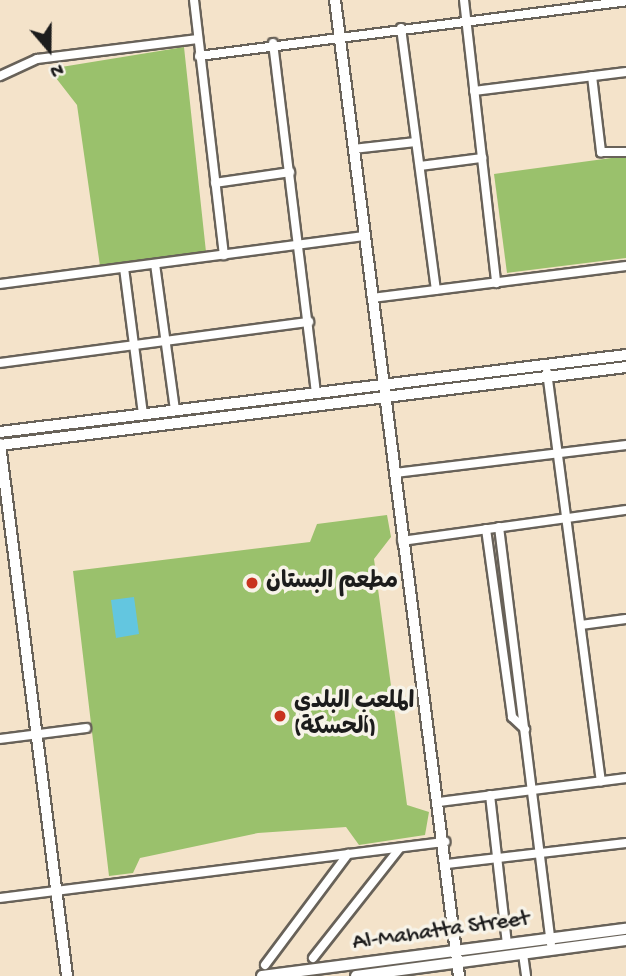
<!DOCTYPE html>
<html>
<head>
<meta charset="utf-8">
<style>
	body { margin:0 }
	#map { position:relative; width:626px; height:976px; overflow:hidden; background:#f4e3ca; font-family:"Gochi Hand","Playpen Sans Arabic",sans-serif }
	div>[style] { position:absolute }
	.green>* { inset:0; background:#9ac16c }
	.water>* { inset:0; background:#63c6e0 }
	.roads { filter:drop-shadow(2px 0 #686259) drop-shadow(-2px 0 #686259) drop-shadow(0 2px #686259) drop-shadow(0 -2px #686259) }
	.minor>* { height:8px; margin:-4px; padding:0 4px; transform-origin:4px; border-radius:4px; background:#fff }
	.tertiary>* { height:10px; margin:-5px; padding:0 5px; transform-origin:5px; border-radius:5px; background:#fff }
	.dots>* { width:19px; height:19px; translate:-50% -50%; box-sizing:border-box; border:4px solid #f7f3e8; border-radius:50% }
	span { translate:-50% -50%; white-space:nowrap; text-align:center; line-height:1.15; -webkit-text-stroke:7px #f7f3e8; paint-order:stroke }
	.poi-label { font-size:23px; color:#1c1c1c; font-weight:700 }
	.left { translate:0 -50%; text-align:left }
	.street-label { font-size:23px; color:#1c1c1c }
	.north { position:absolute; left:14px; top:14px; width:70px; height:70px; -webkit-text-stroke:5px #f7f3e8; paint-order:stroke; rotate:160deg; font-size:19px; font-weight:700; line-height:28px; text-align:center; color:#1c1c1c }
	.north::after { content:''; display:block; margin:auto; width:24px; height:32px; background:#1c1c1c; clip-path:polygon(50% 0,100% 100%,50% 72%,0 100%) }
</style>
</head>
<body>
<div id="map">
	<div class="green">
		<div style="clip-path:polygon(184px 47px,206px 252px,100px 266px,77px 105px,49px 69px)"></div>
		<div style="clip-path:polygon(626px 156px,626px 258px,507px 273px,494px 174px)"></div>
		<div style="clip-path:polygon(387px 515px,391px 537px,374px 559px,407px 805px,429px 812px,425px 835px,359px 845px,346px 827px,258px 833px,140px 858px,133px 873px,109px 876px,73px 571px,310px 542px,317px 524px)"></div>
	</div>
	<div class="water">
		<div style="clip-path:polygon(134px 597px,139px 634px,116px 638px,111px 600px)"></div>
	</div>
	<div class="roads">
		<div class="minor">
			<div style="left:194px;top:0;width:257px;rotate:83.3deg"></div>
			<div style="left:464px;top:0;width:285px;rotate:83.5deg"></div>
			<div style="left:401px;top:28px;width:264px;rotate:82.4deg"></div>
			<div style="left:273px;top:43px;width:351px;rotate:83deg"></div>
			<div style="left:199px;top:56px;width:431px;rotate:-7.3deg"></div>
			<div style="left:0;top:76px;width:41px;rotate:-24.7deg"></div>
			<div style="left:37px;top:59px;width:162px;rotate:-7.1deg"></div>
			<div style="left:592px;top:76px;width:77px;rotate:83.2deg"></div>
			<div style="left:601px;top:152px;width:25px"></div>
			<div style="left:474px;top:91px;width:153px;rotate:-7.1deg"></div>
			<div style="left:353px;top:149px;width:63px;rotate:-6.3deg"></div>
			<div style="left:420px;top:166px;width:63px;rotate:-7.4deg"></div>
			<div style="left:215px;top:183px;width:76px;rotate:-8.3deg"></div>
			<div style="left:155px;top:264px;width:147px;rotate:82.2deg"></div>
			<div style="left:124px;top:268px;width:147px;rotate:82.6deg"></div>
			<div style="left:0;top:284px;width:367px;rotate:-7.5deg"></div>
			<div style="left:372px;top:298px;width:256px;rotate:-7.2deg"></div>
			<div style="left:0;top:363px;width:312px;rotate:-7.6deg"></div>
			<div style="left:547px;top:372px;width:413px;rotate:82.5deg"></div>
			<div style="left:395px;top:473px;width:233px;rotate:-6.9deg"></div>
			<div style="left:499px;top:527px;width:420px;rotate:82.9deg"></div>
			<div style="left:486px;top:529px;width:190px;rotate:82.1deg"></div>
			<div style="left:512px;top:717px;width:18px;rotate:43deg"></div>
			<div style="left:402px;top:541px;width:226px;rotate:-7.9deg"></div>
			<div style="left:581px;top:625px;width:45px;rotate:-7.6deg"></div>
			<div style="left:0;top:739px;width:87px;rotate:-7.3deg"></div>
			<div style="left:490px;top:795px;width:150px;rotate:83.5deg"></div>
			<div style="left:439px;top:802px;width:189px;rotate:-7.3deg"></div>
			<div style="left:447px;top:864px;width:180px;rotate:-6.7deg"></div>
			<div style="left:0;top:898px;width:449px;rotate:-7.2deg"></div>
			<div style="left:523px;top:954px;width:22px;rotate:82deg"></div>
			<div style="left:313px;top:958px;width:140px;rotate:-51.7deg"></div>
			<div style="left:265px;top:965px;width:139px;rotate:-53.2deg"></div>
		</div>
		<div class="tertiary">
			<div style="left:335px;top:0;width:984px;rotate:82.76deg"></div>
			<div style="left:0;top:432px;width:631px;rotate:-7.01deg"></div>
			<div style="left:0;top:444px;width:536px;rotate:82.82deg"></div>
			<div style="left:0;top:445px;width:631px;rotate:-7.1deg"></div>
			<div style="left:262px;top:976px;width:367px;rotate:-7.4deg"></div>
			<div style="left:356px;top:976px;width:272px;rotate:-7.6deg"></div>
		</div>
	</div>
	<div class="dots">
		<div style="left:252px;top:583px;background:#c8321e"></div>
		<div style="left:280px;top:716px;background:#c8321e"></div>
	</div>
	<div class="poi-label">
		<span class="left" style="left:266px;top:583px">مطعم البستان</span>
		<span class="left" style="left:294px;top:716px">الملعب البلدي<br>(الحسكة)</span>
	</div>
	<div class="street-label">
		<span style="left:441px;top:932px;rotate:-8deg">Al-Mahatta Street</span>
	</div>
	<div class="north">N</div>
</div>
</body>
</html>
